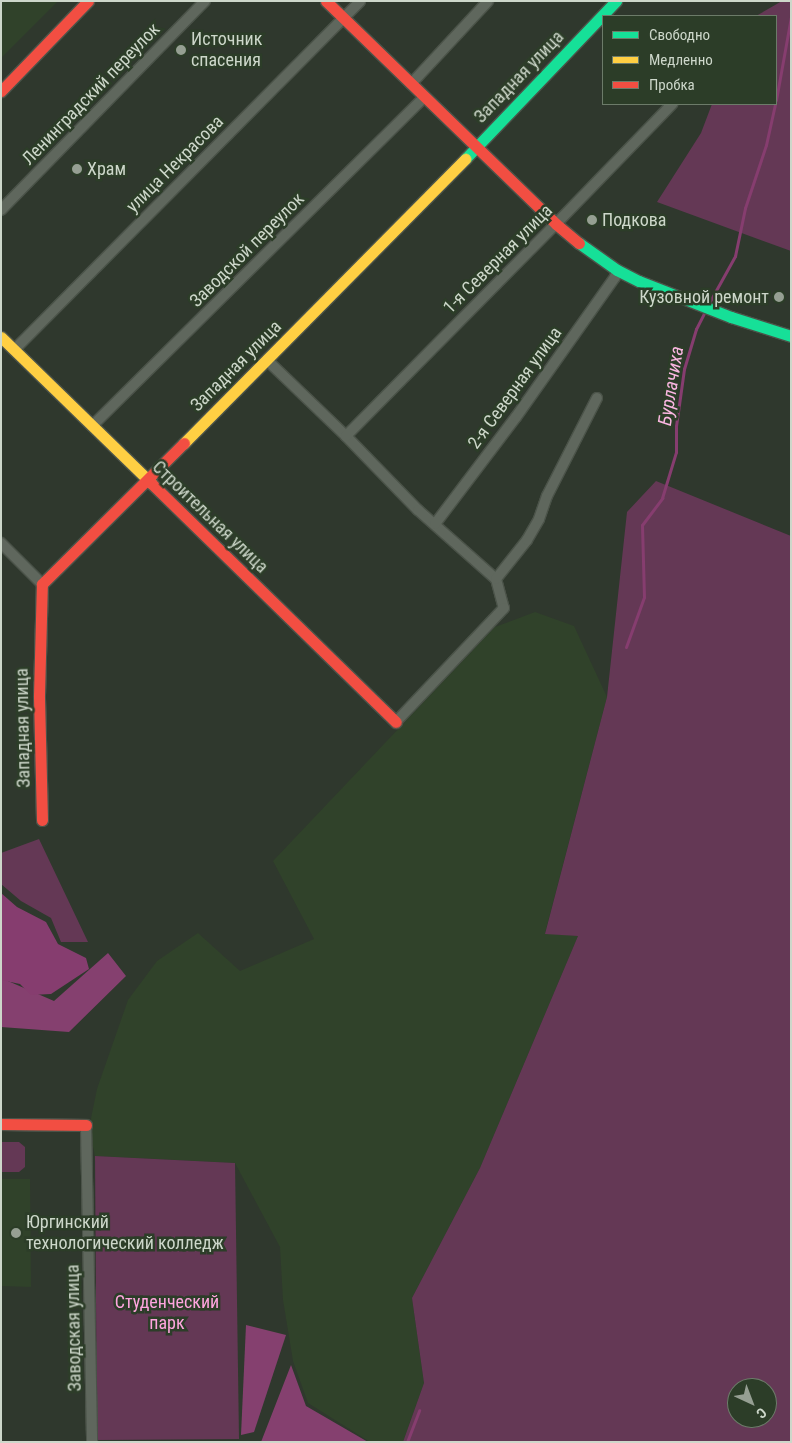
<!DOCTYPE html>
<html>
<head>
<meta charset="utf-8">
<style>
	body { margin:0 }
	#map { position:relative; width:792px; height:1443px; overflow:hidden; background:#2f382d; font-family:"Roboto Condensed",sans-serif }
	div>[style] { position:absolute }
	.built>* { inset:0; background:#30422a }
	.green>* { inset:0; background:#643855 }
	.forest>* { inset:0; background:#85406f }
	.water>* { inset:0; background:#863d6f }
	.stream>* { height:3px; margin:-1.5px; padding:0 1.5px; transform-origin:1.5px; border-radius:1.5px; background:#863d6f }
	.roads { filter:drop-shadow(1px 0 #4b5349) drop-shadow(-1px 0 #4b5349) drop-shadow(0 1px #4b5349) drop-shadow(0 -1px #4b5349) }
	.street>* { height:10px; margin:-5px; padding:0 5px; transform-origin:5px; border-radius:5px; background:#5f675d }
	.fast>* { height:11px; margin:-5.5px; padding:0 5.5px; transform-origin:5.5px; border-radius:5.5px; background:#16e098 }
	.slow>* { height:11px; margin:-5.5px; padding:0 5.5px; transform-origin:5.5px; border-radius:5.5px; background:#ffcf43 }
	.jam>* { height:11px; margin:-5.5px; padding:0 5.5px; transform-origin:5.5px; border-radius:5.5px; background:#f24e42 }
	.dots>* { width:14px; height:14px; translate:-50% -50%; box-sizing:border-box; border:2px solid #2c3d28; border-radius:50% }
	span { translate:-50% -50%; white-space:nowrap; text-align:center; line-height:1.15; -webkit-text-stroke:5px #2c3d28; paint-order:stroke }
	.poi-label { font-size:18px; color:#cdd7ca }
	.left { translate:0 -50%; text-align:left }
	.right { translate:-100% -50%; text-align:right }
	.street-label { font-size:18px; color:#cdd7ca }
	.park-label { font-size:18px; color:#ffa5df }
	.water-label { font-size:19px; color:#fab6e1; font-style:italic }
	.frame { position:absolute; inset:0; border:2px solid #cdd7ca; pointer-events:none }
	.legend { position:absolute; left:602px; top:15px; width:175px; height:90px; box-sizing:border-box; background:#2c3d28; border:1px solid #6c7b69; margin:0; padding:6px 9px; list-style:none; font-size:15px; color:#cdd7ca }
	.legend li { display:flex; align-items:center; gap:10px; height:25px }
	.legend b { width:25px; border:1px solid #6c7b69 }
	.north { position:absolute; left:727px; top:1378px; width:50px; height:50px; box-sizing:border-box; background:#2c3d28; border:1px solid #6c7b69; border-radius:50%; rotate:137deg; font-size:14px; font-weight:700; line-height:20px; text-align:center; color:#cdd7ca }
	.north::after { content:''; display:block; margin:auto; width:18px; height:22px; background:#969f93; clip-path:polygon(50% 0,100% 100%,50% 72%,0 100%) }
</style>
</head>
<body>
<div id="map">
	<div class="built">
		<div style="clip-path:polygon(1px 1px,58px 1px,1px 58px)"></div>
		<div style="clip-path:polygon(535px 612px,574px 626px,607px 697px,545px 933px,578px 936px,480px 1168px,412px 1298px,424px 1383px,403px 1442px,370px 1442px,308px 1403px,293px 1361px,283px 1300px,280px 1247px,235px 1163px,95px 1156px,89px 1128px,97px 1089px,128px 1000px,157px 961px,198px 933px,240px 971px,314px 939px,273px 861px,495px 627px)"></div>
		<div style="clip-path:polygon(1px 1179px,30px 1179px,31px 1287px,1px 1286px)"></div>
	</div>
	<div class="green">
		<div style="clip-path:polygon(782px 1px,791px 1px,791px 251px,657px 202px,701px 133px,712px 104px,776px 104px,776px 16px,756px 16px)"></div>
		<div style="clip-path:polygon(evenodd,656px 481px,791px 536px,791px 1442px,403px 1442px,424px 1383px,412px 1298px,480px 1168px,578px 936px,545px 934px,607px 697px,627px 512px,656px 481px,737px 1388px,767px 1388px,767px 1418px,737px 1418px,737px 1388px)"></div>
		<div style="clip-path:polygon(39px 839px,88px 942px,61px 942px,51px 918px,21px 901px,1px 884px,1px 853px)"></div>
		<div style="clip-path:polygon(1px 1142px,19px 1142px,25px 1147px,25px 1167px,19px 1172px,1px 1172px)"></div>
		<div style="clip-path:polygon(95px 1156px,235px 1163px,239px 1439px,97px 1440px)"></div>
	</div>
	<div class="forest">
		<div style="clip-path:polygon(108px 953px,126px 976px,69px 1032px,1px 1027px,1px 978px,54px 1001px)"></div>
		<div style="clip-path:polygon(246px 1325px,286px 1335px,254px 1432px,241px 1435px)"></div>
		<div style="clip-path:polygon(291px 1365px,306px 1406px,368px 1442px,261px 1442px)"></div>
	</div>
	<div class="water">
		<div style="clip-path:polygon(1px 893px,17px 907px,46px 922px,58px 944px,86px 958px,89px 969px,51px 994px,31px 995px,20px 984px,1px 980px)"></div>
	</div>
	<div class="stream">
		<div style="left:776px;top:100px;width:84px;rotate:-79.8deg"></div>
		<div style="left:709px;top:303px;width:54px;rotate:-61deg"></div>
		<div style="left:735px;top:256px;width:49px;rotate:-78.2deg"></div>
		<div style="left:745px;top:208px;width:66px;rotate:-71.6deg"></div>
		<div style="left:766px;top:145px;width:42px;rotate:-77.6deg"></div>
		<div style="left:626px;top:647px;width:53px;rotate:-70.2deg"></div>
		<div style="left:644px;top:597px;width:72px;rotate:-91.6deg"></div>
		<div style="left:642px;top:525px;width:34px;rotate:-53deg"></div>
		<div style="left:662px;top:498px;width:48px;rotate:-73.1deg"></div>
		<div style="left:676px;top:452px;width:26px;rotate:-90deg"></div>
		<div style="left:676px;top:426px;width:58px;rotate:-82deg"></div>
		<div style="left:684px;top:369px;width:42px;rotate:-73.3deg"></div>
		<div style="left:696px;top:329px;width:20px;rotate:-63deg"></div>
		<div style="left:407px;top:1442px;width:34px;rotate:-69deg"></div>
	</div>
	<div class="roads">
		<div class="street">
			<div style="left:411px;top:84px;width:113px;rotate:-47.1deg"></div>
			<div style="left:1px;top:210px;width:292px;rotate:-45.7deg"></div>
			<div style="left:14px;top:350px;width:491px;rotate:-45.2deg"></div>
			<div style="left:267px;top:360px;width:110px;rotate:43.9deg"></div>
			<div style="left:346px;top:436px;width:103px;rotate:45.8deg"></div>
			<div style="left:418px;top:510px;width:104px;rotate:41.5deg"></div>
			<div style="left:496px;top:579px;width:30px;rotate:75deg"></div>
			<div style="left:504px;top:608px;width:157px;rotate:133.5deg"></div>
			<div style="left:92px;top:426px;width:467px;rotate:-44.7deg"></div>
			<div style="left:346px;top:436px;width:293px;rotate:-45.3deg"></div>
			<div style="left:552px;top:228px;width:173px;rotate:-45.9deg"></div>
			<div style="left:435px;top:524px;width:134px;rotate:-52.9deg"></div>
			<div style="left:516px;top:417px;width:171px;rotate:-54.7deg"></div>
			<div style="left:615px;top:277px;width:7px;rotate:-74deg"></div>
			<div style="left:1px;top:543px;width:58px;rotate:45deg"></div>
			<div style="left:496px;top:579px;width:50px;rotate:-51.5deg"></div>
			<div style="left:527px;top:540px;width:24px;rotate:-60deg"></div>
			<div style="left:539px;top:519px;width:24px;rotate:-71deg"></div>
			<div style="left:547px;top:496px;width:110px;rotate:-63deg"></div>
			<div style="left:86px;top:1125px;width:317px;rotate:88.9deg"></div>
		</div>
		<div class="fast">
			<div style="left:465px;top:159px;width:219px;rotate:-46.3deg"></div>
			<div style="left:579px;top:243px;width:47px;rotate:35.4deg"></div>
			<div style="left:617px;top:270px;width:25px;rotate:27deg"></div>
			<div style="left:639px;top:281px;width:99px;rotate:21.4deg"></div>
			<div style="left:731px;top:317px;width:63px;rotate:17.6deg"></div>
		</div>
		<div class="slow">
			<div style="left:1px;top:337px;width:209px;rotate:44.2deg"></div>
			<div style="left:184px;top:443px;width:400px;rotate:-45.3deg"></div>
		</div>
		<div class="jam">
			<div style="left:326px;top:1px;width:320px;rotate:44.1deg"></div>
			<div style="left:556px;top:224px;width:30px;rotate:40deg"></div>
			<div style="left:1px;top:91px;width:125px;rotate:-46deg"></div>
			<div style="left:151px;top:483px;width:342px;rotate:44.3deg"></div>
			<div style="left:42px;top:820px;width:125px;rotate:-91.4deg"></div>
			<div style="left:39px;top:695px;width:111px;rotate:-88.5deg"></div>
			<div style="left:42px;top:584px;width:200px;rotate:-44.8deg"></div>
			<div style="left:1px;top:1124px;width:85px;rotate:0.7deg"></div>
		</div>
	</div>
	<div class="dots">
		<div style="left:181px;top:50px;background:#969f93"></div>
		<div style="left:77px;top:169px;background:#969f93"></div>
		<div style="left:592px;top:220px;background:#969f93"></div>
		<div style="left:779px;top:297px;background:#969f93"></div>
		<div style="left:16px;top:1233px;background:#969f93"></div>
	</div>
	<div class="poi-label">
		<span class="left" style="left:191px;top:50px">Источник<br>спасения</span>
		<span class="left" style="left:87px;top:169px">Храм</span>
		<span class="left" style="left:602px;top:220px">Подкова</span>
		<span class="right" style="left:769px;top:297px">Кузовной ремонт</span>
		<span class="left" style="left:26px;top:1233px">Юргинский<br>технологический колледж</span>
	</div>
	<div class="street-label">
		<span style="left:519px;top:77px;rotate:-46deg">Западная улица</span>
		<span style="left:91px;top:94px;rotate:-46deg">Ленинградский переулок</span>
		<span style="left:175px;top:164px;rotate:-45deg">улица Некрасова</span>
		<span style="left:247px;top:250px;rotate:-45deg">Заводской переулок</span>
		<span style="left:498px;top:259px;rotate:-45deg">1-я Северная улица</span>
		<span style="left:236px;top:366px;rotate:-45deg">Западная улица</span>
		<span style="left:515px;top:388px;rotate:-54deg">2-я Северная улица</span>
		<span style="left:210px;top:517px;rotate:44deg">Строительная улица</span>
		<span style="left:23px;top:728px;rotate:-91deg">Западная улица</span>
		<span style="left:74px;top:1328px;rotate:-91deg">Заводская улица</span>
	</div>
	<div class="park-label">
		<span style="left:167px;top:1313px">Студенческий<br>парк</span>
	</div>
	<div class="water-label">
		<span style="left:671px;top:386px;rotate:-81deg">Бурлачиха</span>
	</div>
	<div class="frame"></div>
	<ul class="legend">
	<li><b style="height:6px;background:#16e098"></b>Свободно</li>
	<li><b style="height:6px;background:#ffcf43"></b>Медленно</li>
	<li><b style="height:6px;background:#f24e42"></b>Пробка</li>
	</ul>
	<div class="north">С</div>
</div>
</body>
</html>
